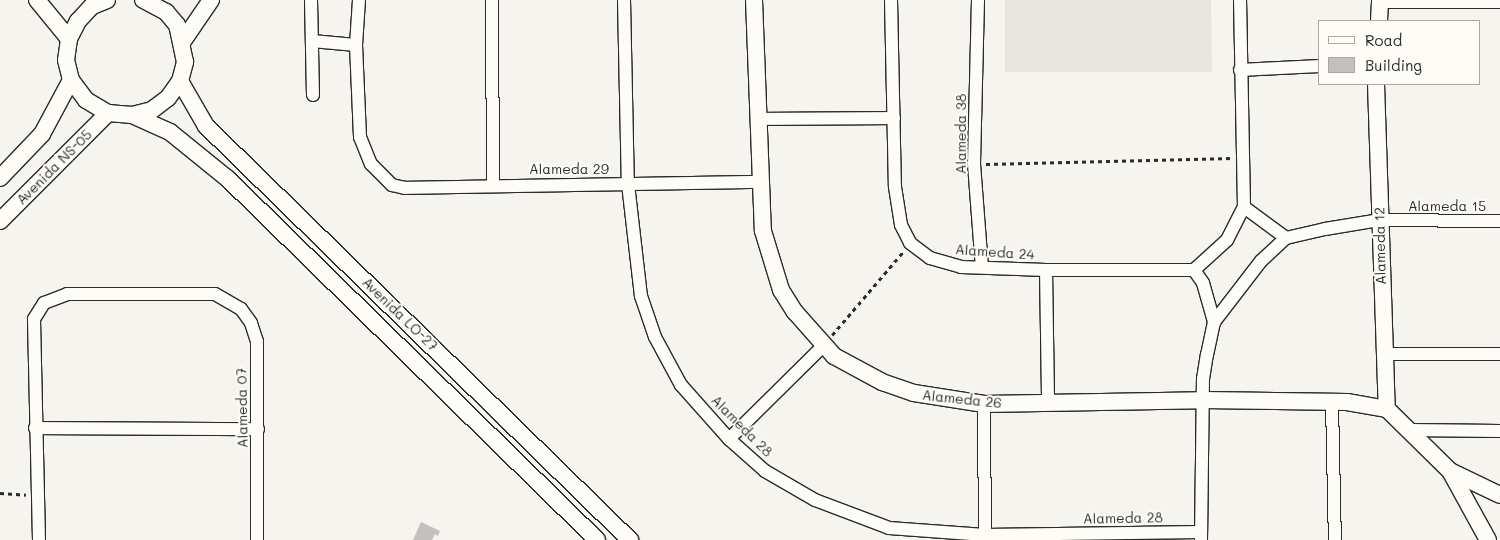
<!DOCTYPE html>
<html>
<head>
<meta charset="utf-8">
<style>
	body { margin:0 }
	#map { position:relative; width:1500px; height:540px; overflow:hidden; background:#f5f4ef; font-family:Mali,sans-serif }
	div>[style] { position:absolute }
	.built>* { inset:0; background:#e6e5e0 }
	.building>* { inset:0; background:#c2c1be }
	.path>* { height:2.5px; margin-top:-1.25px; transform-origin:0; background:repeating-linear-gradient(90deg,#2b2b2b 0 4px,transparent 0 8px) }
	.roads { filter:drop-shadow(1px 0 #2b2b2b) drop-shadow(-1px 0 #2b2b2b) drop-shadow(0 1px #2b2b2b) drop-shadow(0 -1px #2b2b2b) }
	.minor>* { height:12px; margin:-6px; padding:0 6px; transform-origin:6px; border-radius:6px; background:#fdfcf7 }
	.tertiary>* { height:16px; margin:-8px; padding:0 8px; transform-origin:8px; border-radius:8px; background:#fdfcf7 }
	span { translate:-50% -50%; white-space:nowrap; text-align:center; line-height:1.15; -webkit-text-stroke:4px #fdfcf7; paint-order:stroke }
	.street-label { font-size:14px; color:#2b2b2b }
	.legend { position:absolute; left:1318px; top:20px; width:162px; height:65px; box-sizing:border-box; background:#fdfcf7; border:1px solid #a9a8a5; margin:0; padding:6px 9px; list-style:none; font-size:15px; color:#2b2b2b }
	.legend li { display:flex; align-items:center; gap:10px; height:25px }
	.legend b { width:25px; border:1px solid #a9a8a5 }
</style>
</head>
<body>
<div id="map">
	<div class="built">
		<div style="clip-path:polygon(1005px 0,1211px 0,1212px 72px,1005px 72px)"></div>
	</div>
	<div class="building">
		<div style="clip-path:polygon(421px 522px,440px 531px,438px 536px,435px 534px,432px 540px,413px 540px)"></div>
	</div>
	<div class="path">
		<div style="left:986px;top:164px;width:247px;rotate:-1.4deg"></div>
		<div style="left:832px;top:335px;width:109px;rotate:-49.5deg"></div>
		<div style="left:0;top:493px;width:26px;rotate:4deg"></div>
	</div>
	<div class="roads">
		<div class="minor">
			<div style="left:311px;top:0;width:95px;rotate:88.8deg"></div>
			<div style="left:359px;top:0;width:45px;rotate:93.8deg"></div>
			<div style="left:356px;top:45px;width:92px;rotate:87.5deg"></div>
			<div style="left:360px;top:137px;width:29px;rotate:68deg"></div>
			<div style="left:371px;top:164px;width:30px;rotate:45deg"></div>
			<div style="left:392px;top:185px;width:13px;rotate:13deg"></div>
			<div style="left:405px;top:188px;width:353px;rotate:-1deg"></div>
			<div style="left:492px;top:0;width:184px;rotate:89.7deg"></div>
			<div style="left:624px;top:0;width:184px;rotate:88.8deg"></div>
			<div style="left:628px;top:184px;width:113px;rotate:83.4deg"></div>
			<div style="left:641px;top:296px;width:43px;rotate:71.1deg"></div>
			<div style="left:655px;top:337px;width:55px;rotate:61.6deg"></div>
			<div style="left:681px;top:385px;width:72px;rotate:48.4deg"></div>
			<div style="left:729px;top:439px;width:48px;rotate:41.6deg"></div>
			<div style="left:765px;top:471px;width:58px;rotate:30.1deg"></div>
			<div style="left:815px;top:500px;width:79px;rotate:20.7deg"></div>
			<div style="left:889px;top:528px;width:96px;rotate:4.2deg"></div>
			<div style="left:985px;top:535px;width:216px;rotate:-0.8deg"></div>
			<div style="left:891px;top:0;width:187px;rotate:88.8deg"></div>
			<div style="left:895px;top:187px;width:38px;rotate:81deg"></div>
			<div style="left:901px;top:225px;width:20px;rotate:63deg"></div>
			<div style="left:910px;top:243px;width:25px;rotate:37deg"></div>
			<div style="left:930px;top:258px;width:32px;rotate:16deg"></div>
			<div style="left:961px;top:267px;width:85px;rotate:2deg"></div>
			<div style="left:1046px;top:270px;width:148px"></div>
			<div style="left:1194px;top:270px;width:45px;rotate:-42.3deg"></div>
			<div style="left:1227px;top:240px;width:37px;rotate:-63deg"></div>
			<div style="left:1244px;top:207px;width:207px;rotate:-91.1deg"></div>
			<div style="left:978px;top:0;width:164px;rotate:91.4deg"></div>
			<div style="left:974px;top:164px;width:103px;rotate:85.6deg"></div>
			<div style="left:1380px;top:2px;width:120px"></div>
			<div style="left:312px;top:41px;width:44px;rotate:5.2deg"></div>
			<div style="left:1240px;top:70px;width:79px;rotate:-2.9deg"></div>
			<div style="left:758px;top:119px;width:136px;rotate:-0.4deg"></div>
			<div style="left:1244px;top:207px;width:52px;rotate:36.4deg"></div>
			<div style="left:1046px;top:270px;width:134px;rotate:89.1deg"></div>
			<div style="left:1194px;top:270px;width:16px;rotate:55deg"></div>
			<div style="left:1203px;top:283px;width:41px;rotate:74.2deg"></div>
			<div style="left:1383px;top:354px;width:117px"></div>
			<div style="left:1332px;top:402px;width:138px;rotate:88.8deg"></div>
			<div style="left:984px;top:404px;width:136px;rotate:89.6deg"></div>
			<div style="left:35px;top:428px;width:223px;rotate:0.3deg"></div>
			<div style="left:1408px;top:430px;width:92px;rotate:0.6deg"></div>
			<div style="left:729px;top:439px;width:132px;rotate:-44.7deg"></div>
			<div style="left:39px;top:540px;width:221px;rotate:-91.3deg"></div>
			<div style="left:34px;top:319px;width:19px;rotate:-58deg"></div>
			<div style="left:44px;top:303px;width:25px;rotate:-21deg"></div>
			<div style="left:67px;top:294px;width:148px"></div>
			<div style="left:215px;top:294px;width:30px;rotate:30deg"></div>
			<div style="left:241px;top:309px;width:17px;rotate:54deg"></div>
			<div style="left:251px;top:323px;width:19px;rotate:72deg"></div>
			<div style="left:257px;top:341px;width:199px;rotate:90deg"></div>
			<div style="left:1201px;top:540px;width:161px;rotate:-89.3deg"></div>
			<div style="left:1203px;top:379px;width:24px;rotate:-81deg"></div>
			<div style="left:1207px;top:355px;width:34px;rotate:-78deg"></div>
			<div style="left:1214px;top:322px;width:77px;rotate:-52.4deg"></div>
			<div style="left:1261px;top:261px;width:34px;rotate:-43deg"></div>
			<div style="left:1286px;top:238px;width:40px;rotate:-13deg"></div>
			<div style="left:1325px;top:229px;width:56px;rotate:-9.3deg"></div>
			<div style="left:1380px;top:220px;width:120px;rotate:0.5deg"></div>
		</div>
		<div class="tertiary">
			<div style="left:37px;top:0;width:50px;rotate:50.6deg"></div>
			<div style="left:107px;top:0;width:16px;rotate:158deg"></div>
			<div style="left:92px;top:6px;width:21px;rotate:133deg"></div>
			<div style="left:78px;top:21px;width:20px;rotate:117deg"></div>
			<div style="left:69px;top:39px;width:21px;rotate:98deg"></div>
			<div style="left:66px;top:60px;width:21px;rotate:76deg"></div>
			<div style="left:71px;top:80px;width:25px;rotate:53deg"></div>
			<div style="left:86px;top:100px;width:26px;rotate:31deg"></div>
			<div style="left:108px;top:113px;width:24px;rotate:5deg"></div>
			<div style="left:132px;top:115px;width:21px;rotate:-14deg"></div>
			<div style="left:152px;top:110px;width:20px;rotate:-37deg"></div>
			<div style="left:168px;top:98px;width:21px;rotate:-55deg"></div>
			<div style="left:180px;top:81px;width:20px;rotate:-75deg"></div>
			<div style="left:185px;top:62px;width:38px;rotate:-102deg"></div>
			<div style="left:177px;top:25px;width:17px;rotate:-130deg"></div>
			<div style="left:166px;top:12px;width:26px;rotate:-152deg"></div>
			<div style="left:754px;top:0;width:231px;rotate:87.8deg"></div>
			<div style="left:763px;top:231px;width:62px;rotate:73deg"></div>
			<div style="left:781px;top:290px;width:26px;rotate:58deg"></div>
			<div style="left:795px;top:312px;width:59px;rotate:48.4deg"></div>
			<div style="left:834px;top:356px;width:55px;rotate:28.4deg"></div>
			<div style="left:882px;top:382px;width:34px;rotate:19deg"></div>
			<div style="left:914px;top:393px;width:71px;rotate:8.9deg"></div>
			<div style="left:984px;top:404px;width:219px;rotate:-1deg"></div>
			<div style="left:1203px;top:400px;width:144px;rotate:0.8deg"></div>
			<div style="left:1347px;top:402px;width:41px;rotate:9.9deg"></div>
			<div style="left:1379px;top:21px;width:21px;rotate:-87deg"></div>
			<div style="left:183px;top:41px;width:50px;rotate:-55.7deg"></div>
			<div style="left:180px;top:81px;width:52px;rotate:60deg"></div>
			<div style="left:206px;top:126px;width:593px;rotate:44.32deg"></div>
			<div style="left:1376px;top:84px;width:325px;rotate:88.1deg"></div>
			<div style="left:132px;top:115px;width:42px;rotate:24.1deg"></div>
			<div style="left:170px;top:132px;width:75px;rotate:39deg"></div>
			<div style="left:228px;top:179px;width:516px;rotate:44.37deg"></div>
			<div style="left:0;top:178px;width:61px;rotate:-46.3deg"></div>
			<div style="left:42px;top:134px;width:61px;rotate:-61.8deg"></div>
			<div style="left:0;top:221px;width:153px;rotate:-45deg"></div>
			<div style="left:1387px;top:409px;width:88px;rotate:44.5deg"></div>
			<div style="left:1450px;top:471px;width:79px;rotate:61.2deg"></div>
			<div style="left:1452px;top:472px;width:53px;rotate:25.6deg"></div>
		</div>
	</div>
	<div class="street-label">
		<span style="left:961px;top:134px;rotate:-90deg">Alameda 38</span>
		<span style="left:54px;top:167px;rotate:-45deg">Avenida NS-05</span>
		<span style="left:569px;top:169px">Alameda 29</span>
		<span style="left:1447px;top:206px">Alameda 15</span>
		<span style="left:1380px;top:246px;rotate:-91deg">Alameda 12</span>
		<span style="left:995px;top:252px;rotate:4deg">Alameda 24</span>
		<span style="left:400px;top:314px;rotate:44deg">Avenida LO-27</span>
		<span style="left:962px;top:399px;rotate:6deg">Alameda 26</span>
		<span style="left:242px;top:408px;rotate:-91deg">Alameda 07</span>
		<span style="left:742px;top:426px;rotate:45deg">Alameda 28</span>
		<span style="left:1123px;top:518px;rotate:-1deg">Alameda 28</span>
	</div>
	<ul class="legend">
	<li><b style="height:6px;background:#fdfcf7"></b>Road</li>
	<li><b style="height:14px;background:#c2c1be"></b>Building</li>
	</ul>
</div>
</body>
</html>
